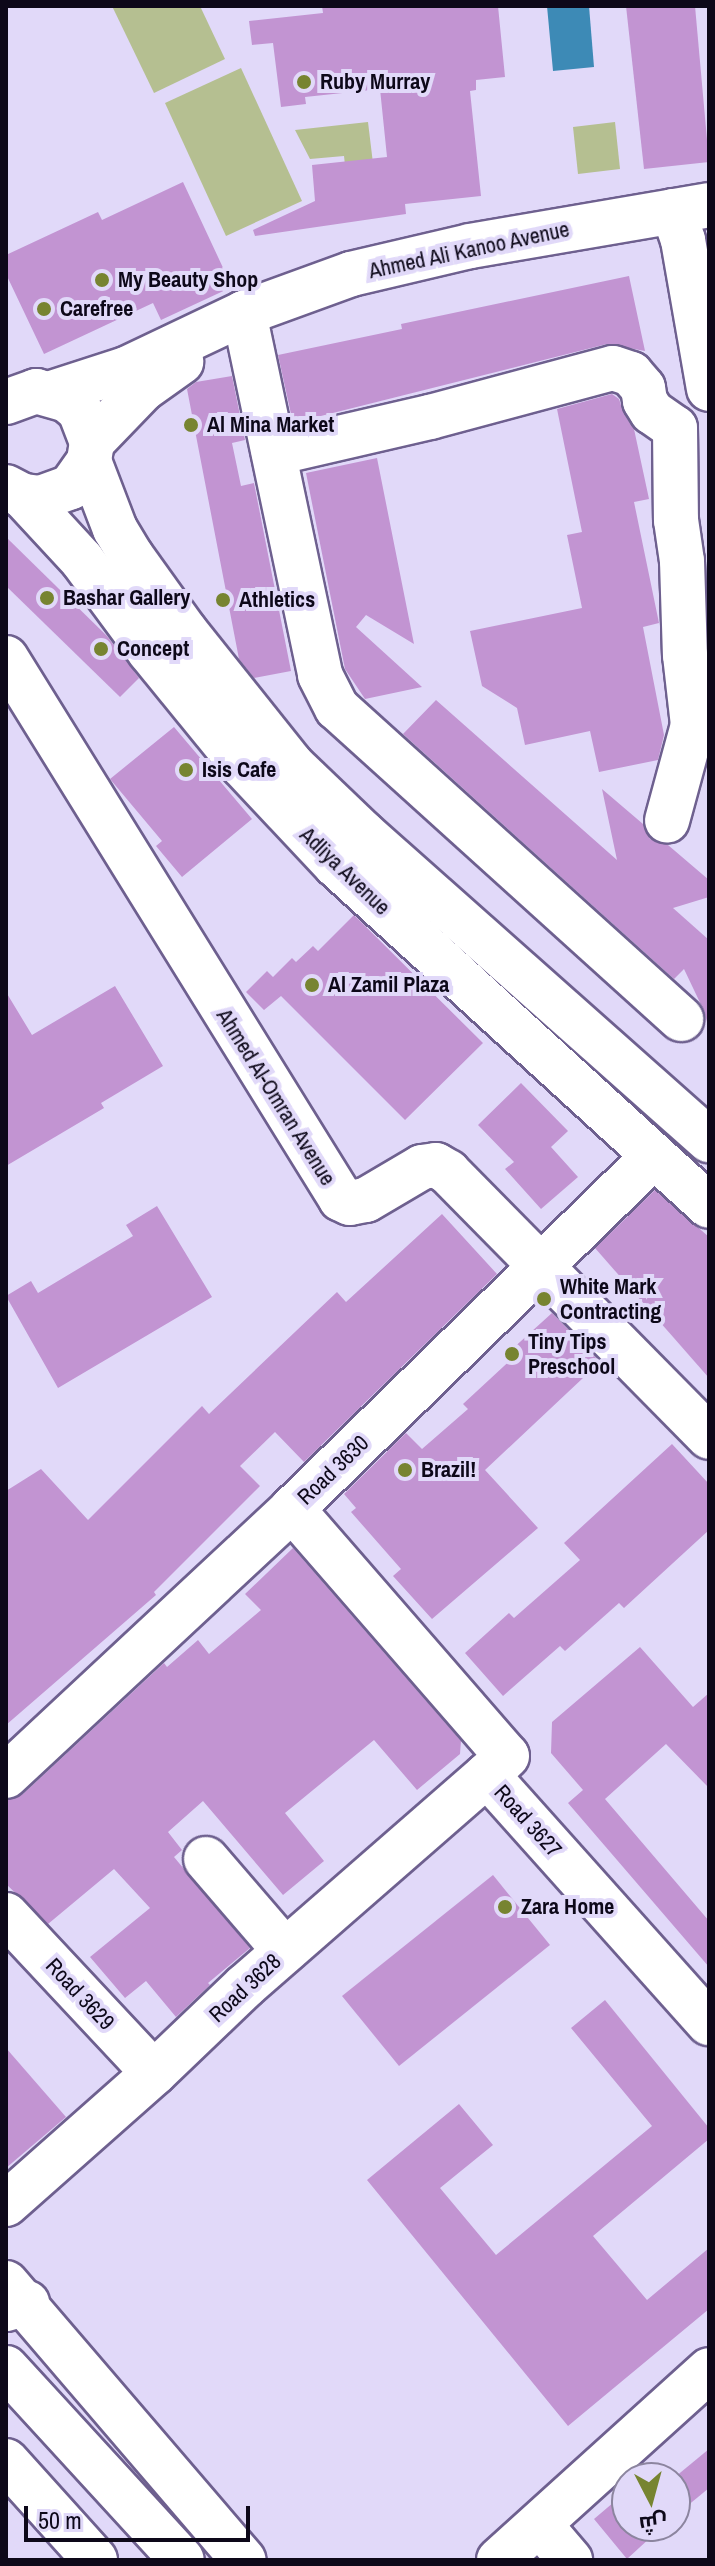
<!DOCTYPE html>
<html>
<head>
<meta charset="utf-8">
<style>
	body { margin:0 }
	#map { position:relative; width:715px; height:2566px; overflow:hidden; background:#e1d9f9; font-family:"Archivo Narrow",Cairo,sans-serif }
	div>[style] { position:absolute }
	.green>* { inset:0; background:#b5bf91 }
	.water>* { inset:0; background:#3d8ab6 }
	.building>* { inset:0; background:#c294d2 }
	.roads { filter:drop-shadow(2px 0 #6e608f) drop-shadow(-2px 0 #6e608f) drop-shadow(0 2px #6e608f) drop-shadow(0 -2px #6e608f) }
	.minor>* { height:44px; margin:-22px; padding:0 22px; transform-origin:22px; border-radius:22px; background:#fff }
	.major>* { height:44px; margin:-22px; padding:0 22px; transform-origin:22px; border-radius:22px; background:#fff }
	.dots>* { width:22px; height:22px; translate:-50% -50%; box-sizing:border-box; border:4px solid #e1d9f9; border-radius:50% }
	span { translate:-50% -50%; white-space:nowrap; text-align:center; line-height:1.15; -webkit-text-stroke:8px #e1d9f9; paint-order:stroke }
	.poi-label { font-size:22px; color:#0d0819; font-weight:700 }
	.left { translate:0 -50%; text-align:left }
	.street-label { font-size:22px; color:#0d0819 }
	.frame { position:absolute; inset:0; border:8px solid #0d0819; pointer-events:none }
	.north { position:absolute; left:611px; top:2462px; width:80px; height:80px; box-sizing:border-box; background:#e1d9f9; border:2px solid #8c859f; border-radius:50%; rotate:174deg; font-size:22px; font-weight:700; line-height:32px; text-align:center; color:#0d0819 }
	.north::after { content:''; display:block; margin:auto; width:28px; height:36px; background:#778431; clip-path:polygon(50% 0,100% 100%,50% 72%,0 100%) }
	.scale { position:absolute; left:24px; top:2506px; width:226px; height:36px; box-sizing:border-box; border:4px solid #0d0819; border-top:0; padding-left:10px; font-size:24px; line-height:28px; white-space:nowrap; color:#0d0819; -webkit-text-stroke:6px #e1d9f9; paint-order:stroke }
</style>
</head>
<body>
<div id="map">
	<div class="green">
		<div style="clip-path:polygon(112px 6px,200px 6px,225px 59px,154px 93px)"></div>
		<div style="clip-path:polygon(241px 68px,302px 201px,226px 236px,165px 103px)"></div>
		<div style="clip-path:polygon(368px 122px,375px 180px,347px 183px,344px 156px,310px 159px,295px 130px)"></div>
		<div style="clip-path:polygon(615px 122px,620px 169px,578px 174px,573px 127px)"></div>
	</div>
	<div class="water">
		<div style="clip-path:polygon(547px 6px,589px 6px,594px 67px,553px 71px)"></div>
	</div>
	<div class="building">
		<div style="clip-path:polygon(322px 6px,498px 6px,505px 77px,476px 80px,476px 90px,470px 91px,481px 196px,405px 204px,406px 214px,255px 236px,253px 230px,315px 201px,312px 165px,387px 157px,380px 89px,305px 97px,306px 104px,281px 107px,273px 43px,252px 45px,249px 21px,323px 13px)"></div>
		<div style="clip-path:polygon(626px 6px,695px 6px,709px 162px,644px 169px)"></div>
		<div style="clip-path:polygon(183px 182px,232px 287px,161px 320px,153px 303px,44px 354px,6px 274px,6px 255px,98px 212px,102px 220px)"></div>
		<div style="clip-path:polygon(629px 276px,645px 351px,607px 344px,293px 423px,278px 355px,402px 329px,401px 324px)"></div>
		<div style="clip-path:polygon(232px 376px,245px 440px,232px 443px,241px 486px,254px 483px,291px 671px,254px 678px,239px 659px,187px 389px,196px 382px)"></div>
		<div style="clip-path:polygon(612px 394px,619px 399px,624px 414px,634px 429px,649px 499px,634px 502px,659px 623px,643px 627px,664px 735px,658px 760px,599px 772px,590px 731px,525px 745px,517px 708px,482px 686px,470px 631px,582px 608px,567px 535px,582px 532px,557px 409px)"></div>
		<div style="clip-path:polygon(377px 458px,414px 644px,366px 615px,356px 627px,422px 687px,365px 699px,345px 669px,306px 473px)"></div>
		<div style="clip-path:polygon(6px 537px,107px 636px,139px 678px,120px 697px,6px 586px)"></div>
		<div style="clip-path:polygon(436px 700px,617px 860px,602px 789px,643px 824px,650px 839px,668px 845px,709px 880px,709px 897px,673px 908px,709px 940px,709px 1029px,704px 1011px,684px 969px,674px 979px,403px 734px)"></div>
		<div style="clip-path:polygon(174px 727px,252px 819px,182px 877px,156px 846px,162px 841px,110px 779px)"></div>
		<div style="clip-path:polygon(354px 915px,483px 1043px,405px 1120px,281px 996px,264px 1010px,246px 992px,267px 971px,273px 977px,292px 958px,296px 962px,313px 946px,318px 951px)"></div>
		<div style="clip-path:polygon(115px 986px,163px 1066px,101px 1103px,104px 1108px,6px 1166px,6px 992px,32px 1035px)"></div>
		<div style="clip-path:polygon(521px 1083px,568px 1131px,551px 1147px,578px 1177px,541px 1209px,505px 1169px,514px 1162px,478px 1125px)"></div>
		<div style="clip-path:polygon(655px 1190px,709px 1237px,709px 1378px,595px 1248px)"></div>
		<div style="clip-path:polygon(157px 1206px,212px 1297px,58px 1388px,6px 1296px,31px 1281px,38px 1293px,133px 1236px,126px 1225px)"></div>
		<div style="clip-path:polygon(442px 1214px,497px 1274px,304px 1462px,275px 1432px,240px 1466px,260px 1486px,154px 1592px,156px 1595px,6px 1725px,6px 1491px,41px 1469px,88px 1520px,202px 1406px,209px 1414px,337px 1292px,346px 1302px)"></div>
		<div style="clip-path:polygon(552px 1313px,600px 1362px,485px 1470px,538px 1528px,432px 1619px,393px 1576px,401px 1569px,351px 1512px,356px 1508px,344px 1494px,406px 1433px,422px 1449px,468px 1409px,463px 1404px,515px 1356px,510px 1351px)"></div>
		<div style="clip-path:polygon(672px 1444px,709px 1484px,709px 1530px,624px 1608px,619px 1603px,565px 1651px,560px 1646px,503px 1696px,465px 1653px,509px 1613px,514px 1618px,580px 1560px,564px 1543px)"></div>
		<div style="clip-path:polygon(293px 1548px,461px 1741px,460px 1754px,417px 1790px,374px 1740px,285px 1813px,324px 1861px,283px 1895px,203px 1801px,168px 1832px,182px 1850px,174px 1857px,250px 1948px,208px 1983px,210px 1985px,176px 2017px,146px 1981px,125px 1998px,90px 1957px,150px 1908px,114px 1869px,48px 1924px,6px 1884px,6px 1800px,23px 1794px,164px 1663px,167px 1667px,198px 1640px,209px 1654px,261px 1610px,245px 1594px)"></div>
		<div style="clip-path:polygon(640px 1647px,693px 1707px,709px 1693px,709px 1788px,666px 1744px,605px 1799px,709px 1921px,709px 1967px,568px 1803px,583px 1790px,551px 1753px,552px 1722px)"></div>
		<div style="clip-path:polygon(493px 1875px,550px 1945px,399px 2066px,342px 1996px)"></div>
		<div style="clip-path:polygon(605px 2000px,709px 2128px,709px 2139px,593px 2236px,647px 2300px,709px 2248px,709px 2309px,568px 2426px,367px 2180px,459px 2104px,493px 2145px,440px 2188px,496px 2255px,652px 2126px,571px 2028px)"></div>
		<div style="clip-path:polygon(6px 2048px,66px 2117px,6px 2168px)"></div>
		<div style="clip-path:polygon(709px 2449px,709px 2488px,675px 2516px,675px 2477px)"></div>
		<div style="clip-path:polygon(627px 2491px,627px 2526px,663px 2526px,627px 2559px,594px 2519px)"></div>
	</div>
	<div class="roads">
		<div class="minor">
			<div style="left:673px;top:211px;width:31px;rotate:71deg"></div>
			<div style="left:683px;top:240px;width:151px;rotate:80.1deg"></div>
			<div style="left:244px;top:313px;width:370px;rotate:78.1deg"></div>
			<div style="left:320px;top:675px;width:37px;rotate:63deg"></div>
			<div style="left:337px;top:708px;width:464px;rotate:42.1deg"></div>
			<div style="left:52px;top:393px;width:78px;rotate:-18deg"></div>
			<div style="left:126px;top:369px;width:131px;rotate:-25.4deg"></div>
			<div style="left:244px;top:313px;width:114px;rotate:-20deg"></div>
			<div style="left:351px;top:274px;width:122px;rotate:-13.2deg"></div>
			<div style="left:470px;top:246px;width:242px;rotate:-9.7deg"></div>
			<div style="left:92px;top:442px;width:74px;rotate:-46.1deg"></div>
			<div style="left:143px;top:389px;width:47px;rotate:-35.4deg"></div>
			<div style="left:274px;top:453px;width:160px;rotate:-13deg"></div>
			<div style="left:430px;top:417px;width:189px;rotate:-15deg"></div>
			<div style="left:613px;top:368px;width:19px;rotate:18deg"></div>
			<div style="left:631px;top:374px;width:18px;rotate:49deg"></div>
			<div style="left:643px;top:388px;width:13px;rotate:81deg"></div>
			<div style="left:645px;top:401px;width:13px;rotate:58deg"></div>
			<div style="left:652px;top:412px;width:28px;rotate:35deg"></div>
			<div style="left:675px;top:428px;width:92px;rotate:89.4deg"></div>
			<div style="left:676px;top:520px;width:41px;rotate:81.7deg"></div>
			<div style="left:682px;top:561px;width:94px;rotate:88.2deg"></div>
			<div style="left:685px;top:655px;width:70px;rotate:83.5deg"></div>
			<div style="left:693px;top:725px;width:99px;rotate:105.2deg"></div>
			<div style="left:6px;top:658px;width:636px;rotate:58.23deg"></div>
			<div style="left:341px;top:1199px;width:10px;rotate:24deg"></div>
			<div style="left:350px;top:1203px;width:16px;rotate:-11deg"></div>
			<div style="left:366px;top:1200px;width:65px;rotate:-30.5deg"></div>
			<div style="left:422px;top:1167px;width:14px;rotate:-8deg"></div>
			<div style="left:436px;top:1165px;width:14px;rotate:30deg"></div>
			<div style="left:448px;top:1172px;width:372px;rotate:45.4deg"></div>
			<div style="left:292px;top:1509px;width:327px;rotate:49deg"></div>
			<div style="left:507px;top:1756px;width:28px;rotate:136deg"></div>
			<div style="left:487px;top:1775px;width:333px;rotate:48.2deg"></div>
			<div style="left:6px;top:1776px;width:391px;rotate:-43deg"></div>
			<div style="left:292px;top:1509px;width:504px;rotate:-44.28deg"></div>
			<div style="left:206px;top:1859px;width:121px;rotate:49.3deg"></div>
			<div style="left:6px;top:1915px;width:216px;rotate:46.9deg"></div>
			<div style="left:6px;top:2204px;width:198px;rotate:-41.5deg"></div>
			<div style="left:154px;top:2073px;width:126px;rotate:-43.7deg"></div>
			<div style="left:245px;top:1986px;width:321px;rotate:-41.1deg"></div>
			<div style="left:6px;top:2283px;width:365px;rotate:49.4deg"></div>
			<div style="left:541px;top:2526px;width:45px;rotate:49.5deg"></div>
			<div style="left:499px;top:2560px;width:283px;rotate:-42.1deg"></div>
		</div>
		<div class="major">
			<div style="left:6px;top:402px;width:32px;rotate:-20deg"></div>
			<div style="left:36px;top:391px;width:32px;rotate:16deg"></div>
			<div style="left:67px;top:400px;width:17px;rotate:40deg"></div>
			<div style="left:80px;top:411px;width:33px;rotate:69deg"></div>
			<div style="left:92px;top:442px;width:19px;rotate:99deg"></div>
			<div style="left:89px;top:461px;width:32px;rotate:125deg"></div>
			<div style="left:71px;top:487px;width:33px;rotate:160deg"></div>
			<div style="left:40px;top:498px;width:17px;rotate:-173deg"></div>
			<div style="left:23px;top:496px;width:19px;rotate:-152deg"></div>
			<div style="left:89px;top:461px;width:73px;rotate:69.1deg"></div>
			<div style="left:115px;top:529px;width:33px;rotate:59deg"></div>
			<div style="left:132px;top:557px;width:91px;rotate:54.4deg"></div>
			<div style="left:185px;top:631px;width:170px;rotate:51.4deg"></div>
			<div style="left:291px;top:764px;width:100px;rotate:43.8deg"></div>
			<div style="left:363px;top:833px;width:463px;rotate:41.6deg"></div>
			<div style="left:23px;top:496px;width:87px;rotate:47.3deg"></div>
			<div style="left:82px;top:560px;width:114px;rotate:53.5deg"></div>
			<div style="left:150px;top:652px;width:146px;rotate:50.8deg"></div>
			<div style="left:242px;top:765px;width:137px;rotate:46.8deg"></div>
			<div style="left:336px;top:865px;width:505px;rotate:42.43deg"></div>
			<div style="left:6px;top:2309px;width:22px;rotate:-16deg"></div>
			<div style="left:6px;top:2368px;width:260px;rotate:47.5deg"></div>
			<div style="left:6px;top:2461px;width:133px;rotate:48deg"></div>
		</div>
	</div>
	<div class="dots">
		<div style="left:304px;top:82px;background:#778431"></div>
		<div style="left:102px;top:280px;background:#778431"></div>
		<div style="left:44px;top:309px;background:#778431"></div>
		<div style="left:191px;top:425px;background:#778431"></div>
		<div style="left:47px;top:598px;background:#778431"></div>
		<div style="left:223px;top:600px;background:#778431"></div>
		<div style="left:101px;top:649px;background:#778431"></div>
		<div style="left:186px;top:770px;background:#778431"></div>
		<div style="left:312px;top:985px;background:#778431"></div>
		<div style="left:544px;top:1299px;background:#778431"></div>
		<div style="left:512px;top:1354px;background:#778431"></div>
		<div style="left:405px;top:1470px;background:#778431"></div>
		<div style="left:505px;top:1907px;background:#778431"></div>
	</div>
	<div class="poi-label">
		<span class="left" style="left:320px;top:82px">Ruby Murray</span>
		<span class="left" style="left:118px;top:280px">My Beauty Shop</span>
		<span class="left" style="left:60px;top:309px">Carefree</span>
		<span class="left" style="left:207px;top:425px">Al Mina Market</span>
		<span class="left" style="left:63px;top:598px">Bashar Gallery</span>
		<span class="left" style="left:239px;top:600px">Athletics</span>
		<span class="left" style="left:117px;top:649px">Concept</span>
		<span class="left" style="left:202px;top:770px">Isis Cafe</span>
		<span class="left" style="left:328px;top:985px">Al Zamil Plaza</span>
		<span class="left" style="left:560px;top:1299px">White Mark<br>Contracting</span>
		<span class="left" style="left:528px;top:1354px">Tiny Tips<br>Preschool</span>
		<span class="left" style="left:421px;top:1470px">Brazil!</span>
		<span class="left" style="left:521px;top:1907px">Zara Home</span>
	</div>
	<div class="street-label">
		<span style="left:469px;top:250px;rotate:-12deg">Ahmed Ali Kanoo Avenue</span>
		<span style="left:345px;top:871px;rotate:44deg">Adliya Avenue</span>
		<span style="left:276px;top:1097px;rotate:58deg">Ahmed Al-Omran Avenue</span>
		<span style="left:333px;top:1470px;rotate:-44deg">Road 3630</span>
		<span style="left:528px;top:1821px;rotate:48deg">Road 3627</span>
		<span style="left:245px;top:1988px;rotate:-43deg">Road 3628</span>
		<span style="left:80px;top:1994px;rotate:47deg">Road 3629</span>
	</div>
	<div class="frame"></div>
	<div class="north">ش</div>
	<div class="scale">50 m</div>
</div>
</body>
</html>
